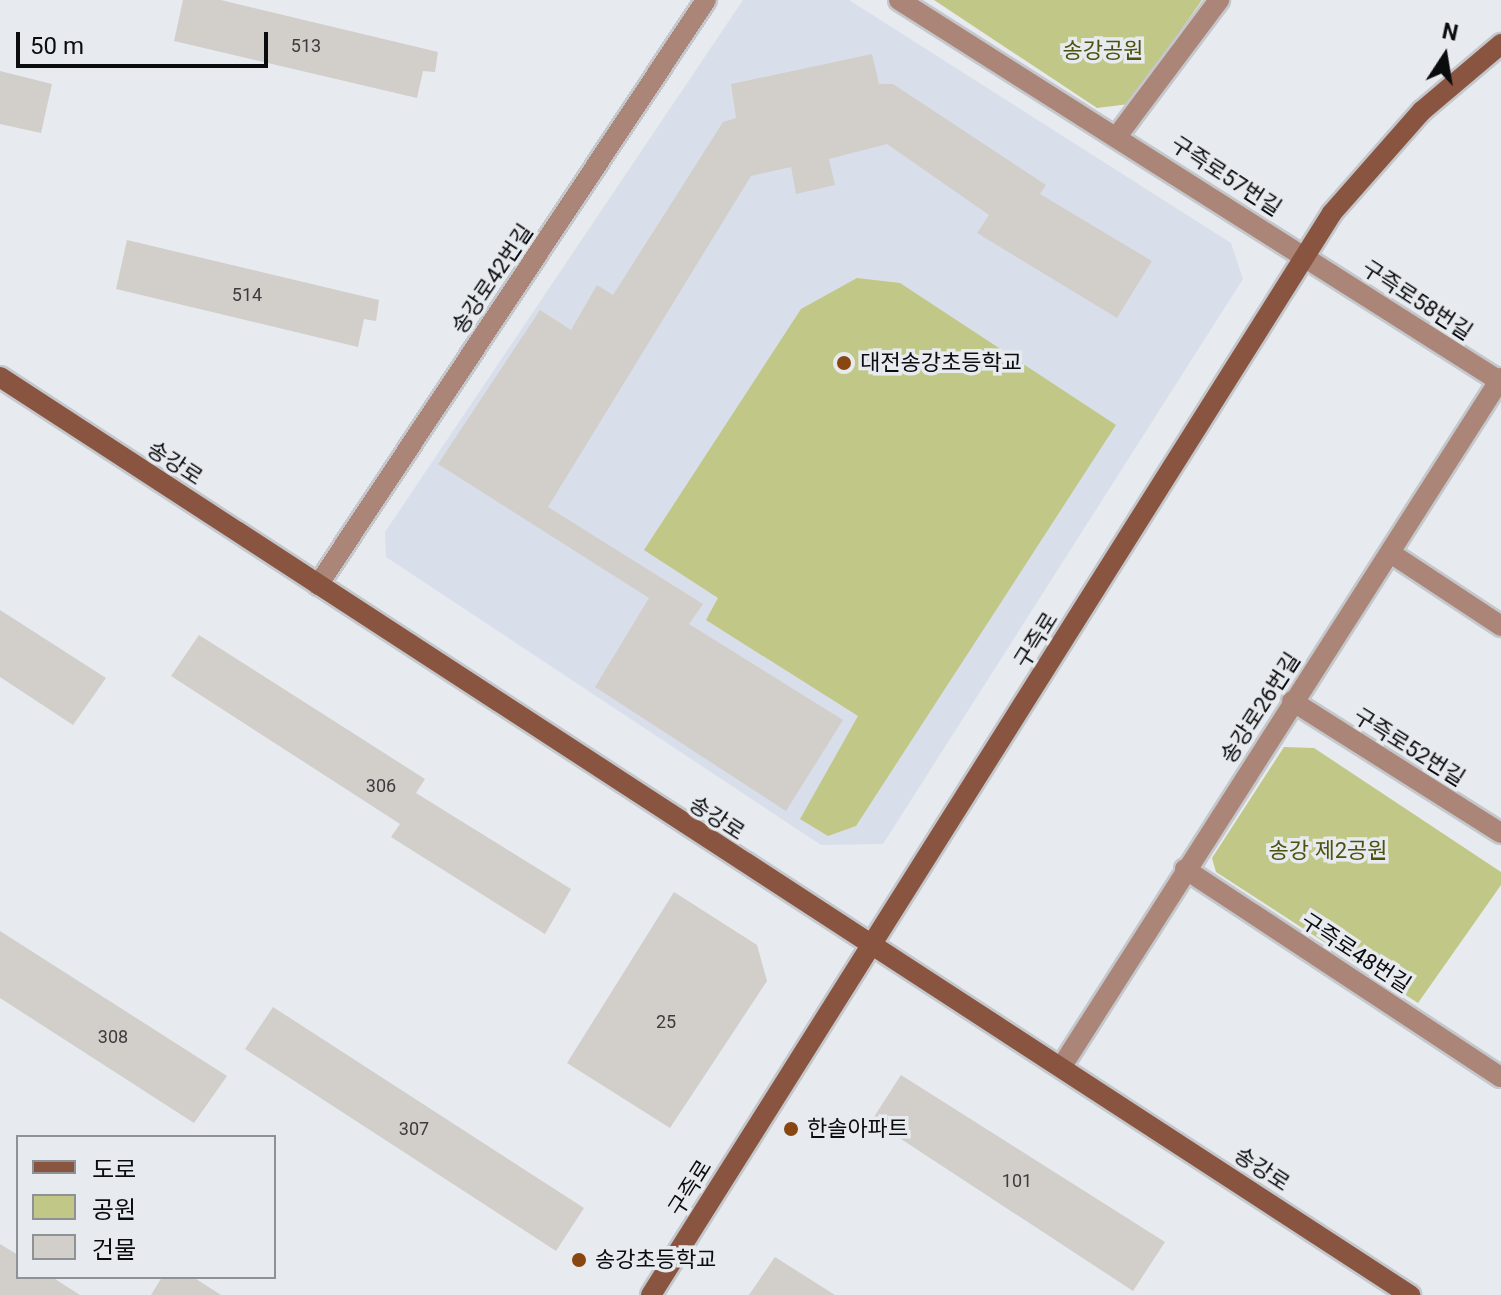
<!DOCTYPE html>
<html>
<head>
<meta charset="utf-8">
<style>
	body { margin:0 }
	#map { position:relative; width:1501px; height:1295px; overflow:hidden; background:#e7ebef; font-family:Roboto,"Noto Sans KR",sans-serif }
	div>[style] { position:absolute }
	.built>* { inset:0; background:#d8dfea }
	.green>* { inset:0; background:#c1c786 }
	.building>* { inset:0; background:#d2ceca }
	.roads { filter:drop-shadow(2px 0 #c4c7cb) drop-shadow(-2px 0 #c4c7cb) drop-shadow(0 2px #c4c7cb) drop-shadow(0 -2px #c4c7cb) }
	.street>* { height:20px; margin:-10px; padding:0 10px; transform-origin:10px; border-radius:10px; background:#ab8577 }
	.secondary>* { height:20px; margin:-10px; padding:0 10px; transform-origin:10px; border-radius:10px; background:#895440 }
	.dots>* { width:22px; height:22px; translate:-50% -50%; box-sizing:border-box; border:4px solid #e7ebef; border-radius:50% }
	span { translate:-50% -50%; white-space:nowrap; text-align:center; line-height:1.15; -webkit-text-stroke:7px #e7ebef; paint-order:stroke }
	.number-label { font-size:18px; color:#3d3c3d }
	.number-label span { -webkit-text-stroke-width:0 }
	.park-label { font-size:22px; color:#4d510d }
	.street-label { font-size:22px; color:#0b0c0e }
	.poi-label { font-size:22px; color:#0b0c0e }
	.left { translate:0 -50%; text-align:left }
	.legend { position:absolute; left:16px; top:1135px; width:260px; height:144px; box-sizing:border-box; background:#e7ebef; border:2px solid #8f9295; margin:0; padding:10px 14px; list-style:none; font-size:24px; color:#0b0c0e }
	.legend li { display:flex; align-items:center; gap:16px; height:40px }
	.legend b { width:40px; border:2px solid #8f9295 }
	.north { position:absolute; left:1405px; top:16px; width:80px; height:80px; -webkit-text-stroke:6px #e7ebef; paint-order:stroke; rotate:12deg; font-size:22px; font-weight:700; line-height:32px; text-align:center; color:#0b0c0e }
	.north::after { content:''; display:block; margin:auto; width:28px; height:36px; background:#0b0c0e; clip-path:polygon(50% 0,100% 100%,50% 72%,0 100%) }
	.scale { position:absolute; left:16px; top:32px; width:252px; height:36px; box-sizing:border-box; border:4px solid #0b0c0e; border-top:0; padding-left:10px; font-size:24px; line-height:28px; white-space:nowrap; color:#0b0c0e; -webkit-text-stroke:6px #e7ebef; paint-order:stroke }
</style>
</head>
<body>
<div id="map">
	<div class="built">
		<div style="clip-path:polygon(743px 0,849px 0,1231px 243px,1243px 279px,883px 844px,821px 845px,386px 557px,385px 532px)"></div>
	</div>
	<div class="green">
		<div style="clip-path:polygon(934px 0,1202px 0,1129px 104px,1097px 108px)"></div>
		<div style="clip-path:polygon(857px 278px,900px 283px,1116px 425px,856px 826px,828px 836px,800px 819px,858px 716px,706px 620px,718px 598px,644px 550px,801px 309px)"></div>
		<div style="clip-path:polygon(1284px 747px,1314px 748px,1501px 872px,1501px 885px,1418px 1003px,1216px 872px,1212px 858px)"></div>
	</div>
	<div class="building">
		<div style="clip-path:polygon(183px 0,221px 0,438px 52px,435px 72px,423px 71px,417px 98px,174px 41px)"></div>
		<div style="clip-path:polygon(872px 54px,879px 84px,893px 84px,1046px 185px,1040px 194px,1152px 261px,1117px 318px,977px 233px,989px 215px,887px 144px,829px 159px,835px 185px,796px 194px,791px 167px,751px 176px,548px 507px,703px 604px,689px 624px,843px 720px,786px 811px,595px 687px,649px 598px,438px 464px,540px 310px,571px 330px,597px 285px,613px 295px,723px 122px,736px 118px,731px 84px)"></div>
		<div style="clip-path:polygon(0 71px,52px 84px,41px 133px,0 124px)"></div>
		<div style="clip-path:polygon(127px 240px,379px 300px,376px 321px,364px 319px,358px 347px,116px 289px)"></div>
		<div style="clip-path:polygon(0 610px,106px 678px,73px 725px,0 677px)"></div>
		<div style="clip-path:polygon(199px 635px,425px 779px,416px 793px,571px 889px,545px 934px,391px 837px,400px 824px,171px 676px)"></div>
		<div style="clip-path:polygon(674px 892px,757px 945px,767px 981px,670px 1128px,567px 1063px)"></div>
		<div style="clip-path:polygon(0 931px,227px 1076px,194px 1123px,0 998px)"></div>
		<div style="clip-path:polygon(273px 1007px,584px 1208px,556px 1251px,245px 1049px)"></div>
		<div style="clip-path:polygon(901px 1075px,1165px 1242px,1133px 1291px,872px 1120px)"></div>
		<div style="clip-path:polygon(0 1244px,18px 1255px,18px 1277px,52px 1277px,80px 1295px,0 1295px)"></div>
		<div style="clip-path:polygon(775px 1257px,835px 1295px,749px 1295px)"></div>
		<div style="clip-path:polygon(162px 1277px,193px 1277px,221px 1295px,151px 1295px)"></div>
	</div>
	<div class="roads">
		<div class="street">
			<div style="left:899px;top:0;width:713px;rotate:32.4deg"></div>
			<div style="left:1118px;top:135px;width:169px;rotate:-53.2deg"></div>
			<div style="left:1392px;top:554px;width:131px;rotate:33.4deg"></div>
			<div style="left:318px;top:585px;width:702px;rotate:-56.45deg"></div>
			<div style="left:1292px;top:701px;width:247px;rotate:32.3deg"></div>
			<div style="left:1185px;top:869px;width:378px;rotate:33.4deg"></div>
			<div style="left:1062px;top:1066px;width:816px;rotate:-57.46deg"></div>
		</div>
		<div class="secondary">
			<div style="left:0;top:377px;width:1683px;rotate:33.07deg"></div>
			<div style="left:651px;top:1295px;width:1278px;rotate:-57.81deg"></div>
			<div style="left:1332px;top:213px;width:136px;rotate:-48.6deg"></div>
			<div style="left:1422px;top:111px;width:104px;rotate:-40.3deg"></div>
		</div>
	</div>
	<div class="dots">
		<div style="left:844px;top:363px;background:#884711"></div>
		<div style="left:791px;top:1129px;background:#884711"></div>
		<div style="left:579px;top:1260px;background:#884711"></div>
	</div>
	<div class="number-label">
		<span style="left:306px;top:46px">513</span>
		<span style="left:247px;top:295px">514</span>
		<span style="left:381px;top:786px">306</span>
		<span style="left:666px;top:1022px">25</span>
		<span style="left:113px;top:1037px">308</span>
		<span style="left:414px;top:1129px">307</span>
		<span style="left:1017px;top:1181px">101</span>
	</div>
	<div class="park-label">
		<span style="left:1103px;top:51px">송강공원</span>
		<span style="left:1328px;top:851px">송강 제2공원</span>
	</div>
	<div class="street-label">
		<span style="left:1226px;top:176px;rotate:33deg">구즉로57번길</span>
		<span style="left:492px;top:279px;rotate:-56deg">송강로42번길</span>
		<span style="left:1417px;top:300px;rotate:33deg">구즉로58번길</span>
		<span style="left:175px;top:463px;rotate:33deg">송강로</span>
		<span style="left:1036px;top:640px;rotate:-58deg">구즉로</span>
		<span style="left:1260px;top:708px;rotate:-57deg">송강로26번길</span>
		<span style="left:1409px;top:747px;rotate:32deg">구즉로52번길</span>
		<span style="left:717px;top:818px;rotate:33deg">송강로</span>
		<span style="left:1356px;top:953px;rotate:33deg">구즉로48번길</span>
		<span style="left:1262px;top:1169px;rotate:33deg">송강로</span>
		<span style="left:690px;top:1188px;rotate:-58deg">구즉로</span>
	</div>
	<div class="poi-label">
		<span class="left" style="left:860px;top:363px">대전송강초등학교</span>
		<span class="left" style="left:807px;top:1129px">한솔아파트</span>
		<span class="left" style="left:595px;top:1260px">송강초등학교</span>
	</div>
	<ul class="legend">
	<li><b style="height:10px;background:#895440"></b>도로</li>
	<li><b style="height:22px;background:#c1c786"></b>공원</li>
	<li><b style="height:22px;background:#d2ceca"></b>건물</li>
	</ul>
	<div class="north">N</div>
	<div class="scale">50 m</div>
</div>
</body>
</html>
